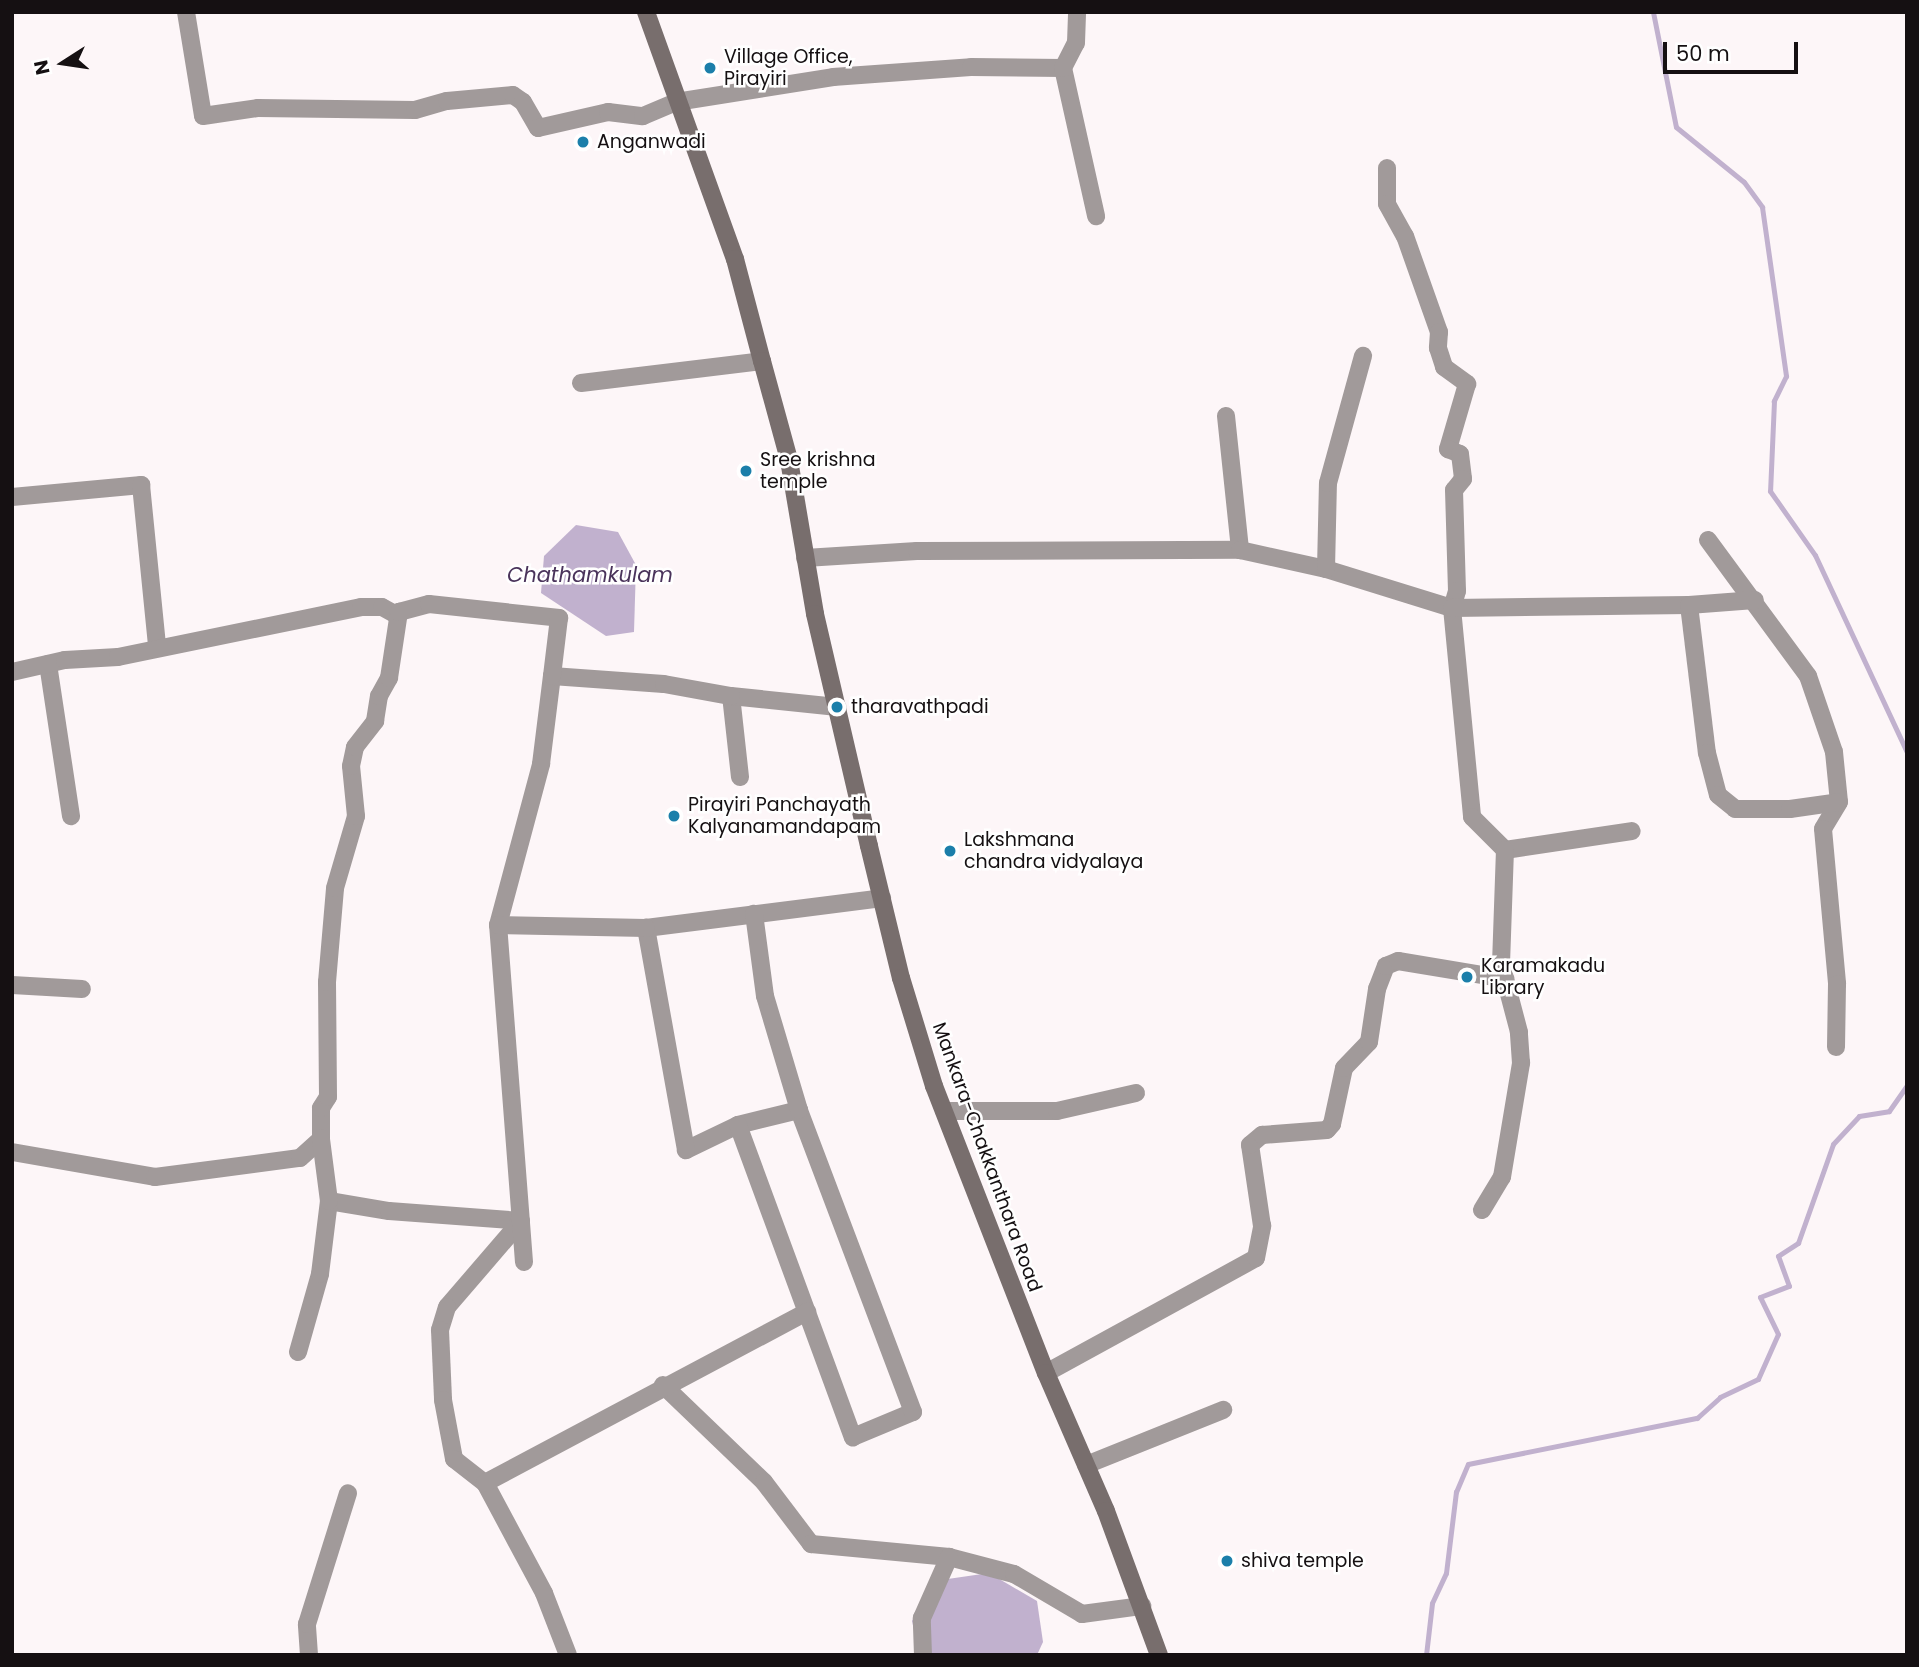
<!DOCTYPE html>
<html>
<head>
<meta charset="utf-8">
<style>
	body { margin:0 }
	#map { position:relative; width:1919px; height:1667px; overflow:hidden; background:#fdf6f8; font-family:Poppins,sans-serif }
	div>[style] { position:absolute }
	.water>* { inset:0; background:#c1b1ce }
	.stream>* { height:5px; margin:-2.5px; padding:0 2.5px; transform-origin:2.5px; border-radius:2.5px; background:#c1b1ce }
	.minor>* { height:18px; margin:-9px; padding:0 9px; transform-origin:9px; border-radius:9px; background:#a19a9a }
	.secondary>* { height:18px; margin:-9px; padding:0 9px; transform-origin:9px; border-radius:9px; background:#786e6d }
	.dots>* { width:19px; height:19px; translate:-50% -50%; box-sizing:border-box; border:4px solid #fff; border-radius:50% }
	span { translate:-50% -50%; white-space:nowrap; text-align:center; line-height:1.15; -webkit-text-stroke:5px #fff; paint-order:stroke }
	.poi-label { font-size:19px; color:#151012 }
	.left { translate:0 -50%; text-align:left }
	.street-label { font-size:19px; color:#151012 }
	.water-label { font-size:21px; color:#4a335b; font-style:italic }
	.frame { position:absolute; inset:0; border:14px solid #151012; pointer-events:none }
	.north { position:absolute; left:28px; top:28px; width:70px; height:70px; -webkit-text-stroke:5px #fff; paint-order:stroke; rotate:258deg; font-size:19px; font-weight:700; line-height:28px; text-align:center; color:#151012 }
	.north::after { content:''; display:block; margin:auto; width:24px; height:32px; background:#151012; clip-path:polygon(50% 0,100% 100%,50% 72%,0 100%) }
	.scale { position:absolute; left:1663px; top:42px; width:135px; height:32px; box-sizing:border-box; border:4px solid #151012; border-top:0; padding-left:9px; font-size:21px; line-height:24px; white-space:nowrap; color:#151012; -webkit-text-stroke:5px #fff; paint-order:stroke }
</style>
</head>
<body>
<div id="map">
	<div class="water">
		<div style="clip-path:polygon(576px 525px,618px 532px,636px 565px,634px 632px,606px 636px,541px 593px,544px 556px)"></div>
		<div style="clip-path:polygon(989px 1573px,1037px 1601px,1043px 1642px,1037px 1655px,920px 1655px,912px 1621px,934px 1581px)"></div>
	</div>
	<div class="stream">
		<div style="left:1653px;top:12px;width:117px;rotate:78.7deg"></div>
		<div style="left:1676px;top:127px;width:87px;rotate:39deg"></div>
		<div style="left:1744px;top:182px;width:31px;rotate:54deg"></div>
		<div style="left:1762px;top:207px;width:171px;rotate:81.9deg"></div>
		<div style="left:1786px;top:376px;width:28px;rotate:116deg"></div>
		<div style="left:1774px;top:401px;width:90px;rotate:92.5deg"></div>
		<div style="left:1770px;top:491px;width:78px;rotate:54.9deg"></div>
		<div style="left:1815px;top:555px;width:217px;rotate:65deg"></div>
		<div style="left:1426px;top:1655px;width:52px;rotate:-83.4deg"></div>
		<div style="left:1432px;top:1603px;width:33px;rotate:-65deg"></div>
		<div style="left:1446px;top:1573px;width:82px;rotate:-83deg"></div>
		<div style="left:1456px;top:1492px;width:30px;rotate:-67deg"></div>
		<div style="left:1468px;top:1464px;width:234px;rotate:-11.4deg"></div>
		<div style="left:1697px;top:1418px;width:31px;rotate:-42deg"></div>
		<div style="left:1720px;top:1397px;width:42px;rotate:-25.3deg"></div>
		<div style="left:1758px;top:1379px;width:49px;rotate:-66deg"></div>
		<div style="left:1778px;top:1334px;width:41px;rotate:-115.9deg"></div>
		<div style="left:1760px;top:1297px;width:31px;rotate:-21deg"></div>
		<div style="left:1789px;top:1286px;width:32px;rotate:-110deg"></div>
		<div style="left:1778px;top:1256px;width:24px;rotate:-33deg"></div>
		<div style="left:1798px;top:1243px;width:105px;rotate:-70.5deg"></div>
		<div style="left:1833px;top:1144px;width:38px;rotate:-47deg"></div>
		<div style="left:1859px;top:1116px;width:30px;rotate:-9deg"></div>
		<div style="left:1889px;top:1111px;width:32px;rotate:-55deg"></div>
	</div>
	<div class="minor">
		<div style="left:186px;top:12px;width:105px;rotate:80.7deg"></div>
		<div style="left:203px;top:116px;width:56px;rotate:-8.3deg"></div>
		<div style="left:258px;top:108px;width:157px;rotate:0.7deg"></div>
		<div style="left:415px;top:110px;width:33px;rotate:-16deg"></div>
		<div style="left:447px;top:101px;width:66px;rotate:-5.2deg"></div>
		<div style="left:513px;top:95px;width:12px;rotate:35deg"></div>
		<div style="left:523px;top:102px;width:30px;rotate:60deg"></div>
		<div style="left:538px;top:128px;width:72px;rotate:-12.9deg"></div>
		<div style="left:608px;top:112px;width:35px;rotate:7deg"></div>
		<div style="left:643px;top:116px;width:36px;rotate:-23deg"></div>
		<div style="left:676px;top:102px;width:159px;rotate:-9deg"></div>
		<div style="left:833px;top:77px;width:138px;rotate:-4.1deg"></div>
		<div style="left:971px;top:67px;width:92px;rotate:0.6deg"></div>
		<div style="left:1063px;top:68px;width:152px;rotate:77.4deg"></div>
		<div style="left:1063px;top:68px;width:28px;rotate:-63deg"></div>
		<div style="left:1076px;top:43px;width:31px;rotate:-88deg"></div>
		<div style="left:1387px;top:168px;width:36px;rotate:90deg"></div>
		<div style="left:1387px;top:204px;width:37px;rotate:61deg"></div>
		<div style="left:1405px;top:236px;width:102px;rotate:70.5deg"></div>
		<div style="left:1439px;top:332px;width:16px;rotate:94deg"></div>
		<div style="left:1438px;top:348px;width:20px;rotate:72deg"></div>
		<div style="left:1444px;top:367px;width:29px;rotate:36deg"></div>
		<div style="left:1467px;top:384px;width:68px;rotate:106.3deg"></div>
		<div style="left:1448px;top:449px;width:13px;rotate:23deg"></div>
		<div style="left:1460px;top:454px;width:25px;rotate:83deg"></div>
		<div style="left:1463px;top:479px;width:14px;rotate:129deg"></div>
		<div style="left:1454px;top:490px;width:101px;rotate:88.3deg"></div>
		<div style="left:1457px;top:591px;width:18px;rotate:106deg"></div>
		<div style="left:1452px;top:608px;width:210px;rotate:84.5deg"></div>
		<div style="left:1472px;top:817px;width:47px;rotate:45deg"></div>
		<div style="left:1505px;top:850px;width:128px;rotate:-8.5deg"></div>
		<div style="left:581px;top:383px;width:182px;rotate:-6.9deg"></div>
		<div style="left:1226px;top:416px;width:135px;rotate:84deg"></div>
		<div style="left:12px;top:497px;width:130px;rotate:-5.3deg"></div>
		<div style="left:141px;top:485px;width:162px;rotate:84.3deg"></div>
		<div style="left:1708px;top:540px;width:169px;rotate:53.7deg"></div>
		<div style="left:1808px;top:676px;width:80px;rotate:71.1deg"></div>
		<div style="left:1834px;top:752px;width:50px;rotate:84.3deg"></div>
		<div style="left:1839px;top:802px;width:31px;rotate:121deg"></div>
		<div style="left:1823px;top:829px;width:156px;rotate:84.8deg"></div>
		<div style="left:1837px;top:984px;width:63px;rotate:90.9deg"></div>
		<div style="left:805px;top:558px;width:112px;rotate:-3.6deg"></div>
		<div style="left:917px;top:551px;width:323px;rotate:-0.2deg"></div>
		<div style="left:1240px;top:550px;width:88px;rotate:12.5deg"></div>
		<div style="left:1326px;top:569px;width:132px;rotate:17.2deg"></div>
		<div style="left:1452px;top:608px;width:237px;rotate:-0.7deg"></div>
		<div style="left:1689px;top:605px;width:149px;rotate:83.1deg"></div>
		<div style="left:1707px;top:753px;width:43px;rotate:75.3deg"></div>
		<div style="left:1718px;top:795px;width:22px;rotate:39deg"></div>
		<div style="left:1735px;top:809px;width:55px"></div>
		<div style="left:1790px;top:809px;width:49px;rotate:-8.1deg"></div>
		<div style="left:1326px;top:569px;width:86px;rotate:-88.7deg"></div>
		<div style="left:1328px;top:483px;width:132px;rotate:-74.6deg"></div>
		<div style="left:1689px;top:605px;width:66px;rotate:-4.3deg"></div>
		<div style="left:48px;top:664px;width:154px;rotate:81.4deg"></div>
		<div style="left:12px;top:672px;width:54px;rotate:-12.8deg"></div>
		<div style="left:65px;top:660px;width:53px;rotate:-3.2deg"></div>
		<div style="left:118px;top:657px;width:248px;rotate:-11.6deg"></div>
		<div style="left:361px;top:607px;width:21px"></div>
		<div style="left:382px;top:607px;width:18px;rotate:29deg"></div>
		<div style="left:740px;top:777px;width:81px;rotate:-96.3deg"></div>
		<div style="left:731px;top:696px;width:107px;rotate:5.9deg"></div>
		<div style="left:498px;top:925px;width:167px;rotate:-75deg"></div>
		<div style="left:541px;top:764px;width:89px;rotate:-82.9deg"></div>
		<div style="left:552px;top:676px;width:112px;rotate:4.1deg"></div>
		<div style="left:664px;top:684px;width:68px;rotate:10.2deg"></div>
		<div style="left:12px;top:985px;width:70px;rotate:3.3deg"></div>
		<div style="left:799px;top:1110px;width:63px;rotate:166.2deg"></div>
		<div style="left:738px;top:1125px;width:58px;rotate:154.3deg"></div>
		<div style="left:686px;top:1150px;width:226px;rotate:-100.2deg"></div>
		<div style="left:646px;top:928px;width:238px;rotate:-7.2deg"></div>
		<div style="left:944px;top:1111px;width:113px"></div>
		<div style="left:1057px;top:1111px;width:81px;rotate:-12.8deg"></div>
		<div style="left:738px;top:1125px;width:333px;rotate:69.8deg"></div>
		<div style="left:853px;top:1437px;width:65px;rotate:-22.6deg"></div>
		<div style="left:913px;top:1412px;width:323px;rotate:-110.7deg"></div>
		<div style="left:799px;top:1110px;width:119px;rotate:-106.6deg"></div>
		<div style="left:765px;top:996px;width:83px;rotate:-97.6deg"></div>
		<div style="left:12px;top:1152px;width:145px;rotate:9.9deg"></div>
		<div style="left:155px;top:1177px;width:146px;rotate:-7.5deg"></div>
		<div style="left:300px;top:1158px;width:28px;rotate:-42deg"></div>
		<div style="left:321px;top:1139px;width:31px;rotate:-90deg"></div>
		<div style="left:321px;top:1108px;width:13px;rotate:-58deg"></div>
		<div style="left:328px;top:1097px;width:115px;rotate:-90.5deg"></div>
		<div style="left:327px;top:982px;width:94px;rotate:-85.1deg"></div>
		<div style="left:335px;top:888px;width:75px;rotate:-73.7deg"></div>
		<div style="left:356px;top:816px;width:50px;rotate:-95.7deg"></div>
		<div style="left:351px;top:766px;width:19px;rotate:-78deg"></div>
		<div style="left:355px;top:747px;width:33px;rotate:-52deg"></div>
		<div style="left:375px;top:721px;width:25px;rotate:-81deg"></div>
		<div style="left:379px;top:696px;width:21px;rotate:-61deg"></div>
		<div style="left:389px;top:678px;width:67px;rotate:-81.4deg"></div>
		<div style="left:399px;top:612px;width:31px;rotate:-15deg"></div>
		<div style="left:429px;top:604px;width:131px;rotate:6.1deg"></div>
		<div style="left:559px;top:618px;width:58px;rotate:96.9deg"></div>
		<div style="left:329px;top:1201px;width:61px;rotate:9.5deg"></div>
		<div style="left:389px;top:1211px;width:132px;rotate:4.3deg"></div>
		<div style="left:521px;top:1221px;width:113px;rotate:130.7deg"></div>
		<div style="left:447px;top:1307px;width:24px;rotate:107deg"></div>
		<div style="left:440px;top:1330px;width:70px;rotate:87.5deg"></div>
		<div style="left:443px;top:1400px;width:60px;rotate:79.4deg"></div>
		<div style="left:454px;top:1459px;width:39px;rotate:38deg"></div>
		<div style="left:1482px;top:1210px;width:39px;rotate:-59deg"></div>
		<div style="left:1502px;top:1177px;width:116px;rotate:-80.5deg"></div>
		<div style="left:1521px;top:1063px;width:31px;rotate:-94deg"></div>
		<div style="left:1519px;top:1032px;width:70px;rotate:-104.8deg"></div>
		<div style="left:1501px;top:964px;width:114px;rotate:-88deg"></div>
		<div style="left:524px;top:1262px;width:338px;rotate:-94.4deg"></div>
		<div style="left:498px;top:925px;width:148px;rotate:1.2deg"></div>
		<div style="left:298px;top:1352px;width:81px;rotate:-74.2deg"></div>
		<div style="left:320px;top:1274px;width:74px;rotate:-83deg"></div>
		<div style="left:329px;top:1201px;width:63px;rotate:-97.4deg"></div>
		<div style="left:1046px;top:1373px;width:239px;rotate:-28.7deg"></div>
		<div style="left:1256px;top:1258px;width:33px;rotate:-79deg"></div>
		<div style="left:1262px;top:1226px;width:82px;rotate:-98.4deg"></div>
		<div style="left:1250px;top:1145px;width:16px;rotate:-40deg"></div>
		<div style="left:1262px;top:1135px;width:65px;rotate:-4.4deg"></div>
		<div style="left:1327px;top:1130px;width:8px;rotate:-50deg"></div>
		<div style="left:1332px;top:1124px;width:57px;rotate:-77.9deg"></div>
		<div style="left:1344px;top:1068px;width:36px;rotate:-46deg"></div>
		<div style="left:1369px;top:1042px;width:54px;rotate:-81.4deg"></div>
		<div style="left:1377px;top:989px;width:25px;rotate:-69deg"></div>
		<div style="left:1386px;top:966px;width:13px;rotate:-23deg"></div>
		<div style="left:1398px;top:961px;width:109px;rotate:9.5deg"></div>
		<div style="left:663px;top:1385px;width:140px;rotate:43.8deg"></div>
		<div style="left:764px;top:1482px;width:78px;rotate:52.8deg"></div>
		<div style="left:811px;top:1544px;width:139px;rotate:5.4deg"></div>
		<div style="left:949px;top:1557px;width:67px;rotate:14.7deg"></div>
		<div style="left:1014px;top:1574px;width:79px;rotate:30.5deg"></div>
		<div style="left:1082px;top:1614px;width:61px;rotate:-7.6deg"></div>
		<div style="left:1086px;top:1465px;width:148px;rotate:-21.9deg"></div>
		<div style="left:309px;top:1655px;width:31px;rotate:-94deg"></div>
		<div style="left:307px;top:1624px;width:137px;rotate:-72.6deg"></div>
		<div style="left:568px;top:1655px;width:66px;rotate:-111.2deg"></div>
		<div style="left:544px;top:1593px;width:125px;rotate:-118.2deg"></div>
		<div style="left:485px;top:1483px;width:365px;rotate:-28deg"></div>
		<div style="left:923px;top:1655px;width:37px;rotate:-92deg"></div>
		<div style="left:922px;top:1618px;width:67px;rotate:-66.1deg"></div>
	</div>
	<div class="secondary">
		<div style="left:646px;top:12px;width:263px;rotate:70.2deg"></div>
		<div style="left:735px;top:259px;width:106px;rotate:75.2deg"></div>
		<div style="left:762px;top:361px;width:103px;rotate:74.7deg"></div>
		<div style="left:789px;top:460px;width:156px;rotate:80.4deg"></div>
		<div style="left:815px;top:614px;width:238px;rotate:76.9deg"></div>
		<div style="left:869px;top:846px;width:136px;rotate:76.4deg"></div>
		<div style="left:901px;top:978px;width:113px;rotate:73deg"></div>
		<div style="left:934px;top:1086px;width:308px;rotate:68.7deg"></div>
		<div style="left:1046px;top:1373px;width:150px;rotate:66.5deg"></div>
		<div style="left:1106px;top:1511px;width:153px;rotate:69.8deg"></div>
	</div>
	<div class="dots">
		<div style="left:710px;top:68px;background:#1b7faa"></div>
		<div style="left:583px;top:142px;background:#1b7faa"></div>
		<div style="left:746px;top:471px;background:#1b7faa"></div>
		<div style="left:837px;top:707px;background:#1b7faa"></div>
		<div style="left:674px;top:816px;background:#1b7faa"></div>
		<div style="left:950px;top:851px;background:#1b7faa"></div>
		<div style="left:1467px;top:977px;background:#1b7faa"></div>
		<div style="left:1227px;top:1561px;background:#1b7faa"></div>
	</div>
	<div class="poi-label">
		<span class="left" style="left:724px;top:68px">Village Office,<br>Pirayiri</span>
		<span class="left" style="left:597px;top:142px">Anganwadi</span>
		<span class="left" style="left:760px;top:471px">Sree krishna<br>temple</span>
		<span class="left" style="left:851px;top:707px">tharavathpadi</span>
		<span class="left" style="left:688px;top:816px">Pirayiri Panchayath<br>Kalyanamandapam</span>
		<span class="left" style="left:964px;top:851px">Lakshmana<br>chandra vidyalaya</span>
		<span class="left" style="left:1481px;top:977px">Karamakadu<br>Library</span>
		<span class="left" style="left:1241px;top:1561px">shiva temple</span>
	</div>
	<div class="street-label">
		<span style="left:987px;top:1157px;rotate:70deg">Mankara-Chakkanthara Road</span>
	</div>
	<div class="water-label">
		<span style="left:590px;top:575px">Chathamkulam</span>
	</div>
	<div class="frame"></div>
	<div class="north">N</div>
	<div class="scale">50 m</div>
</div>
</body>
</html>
